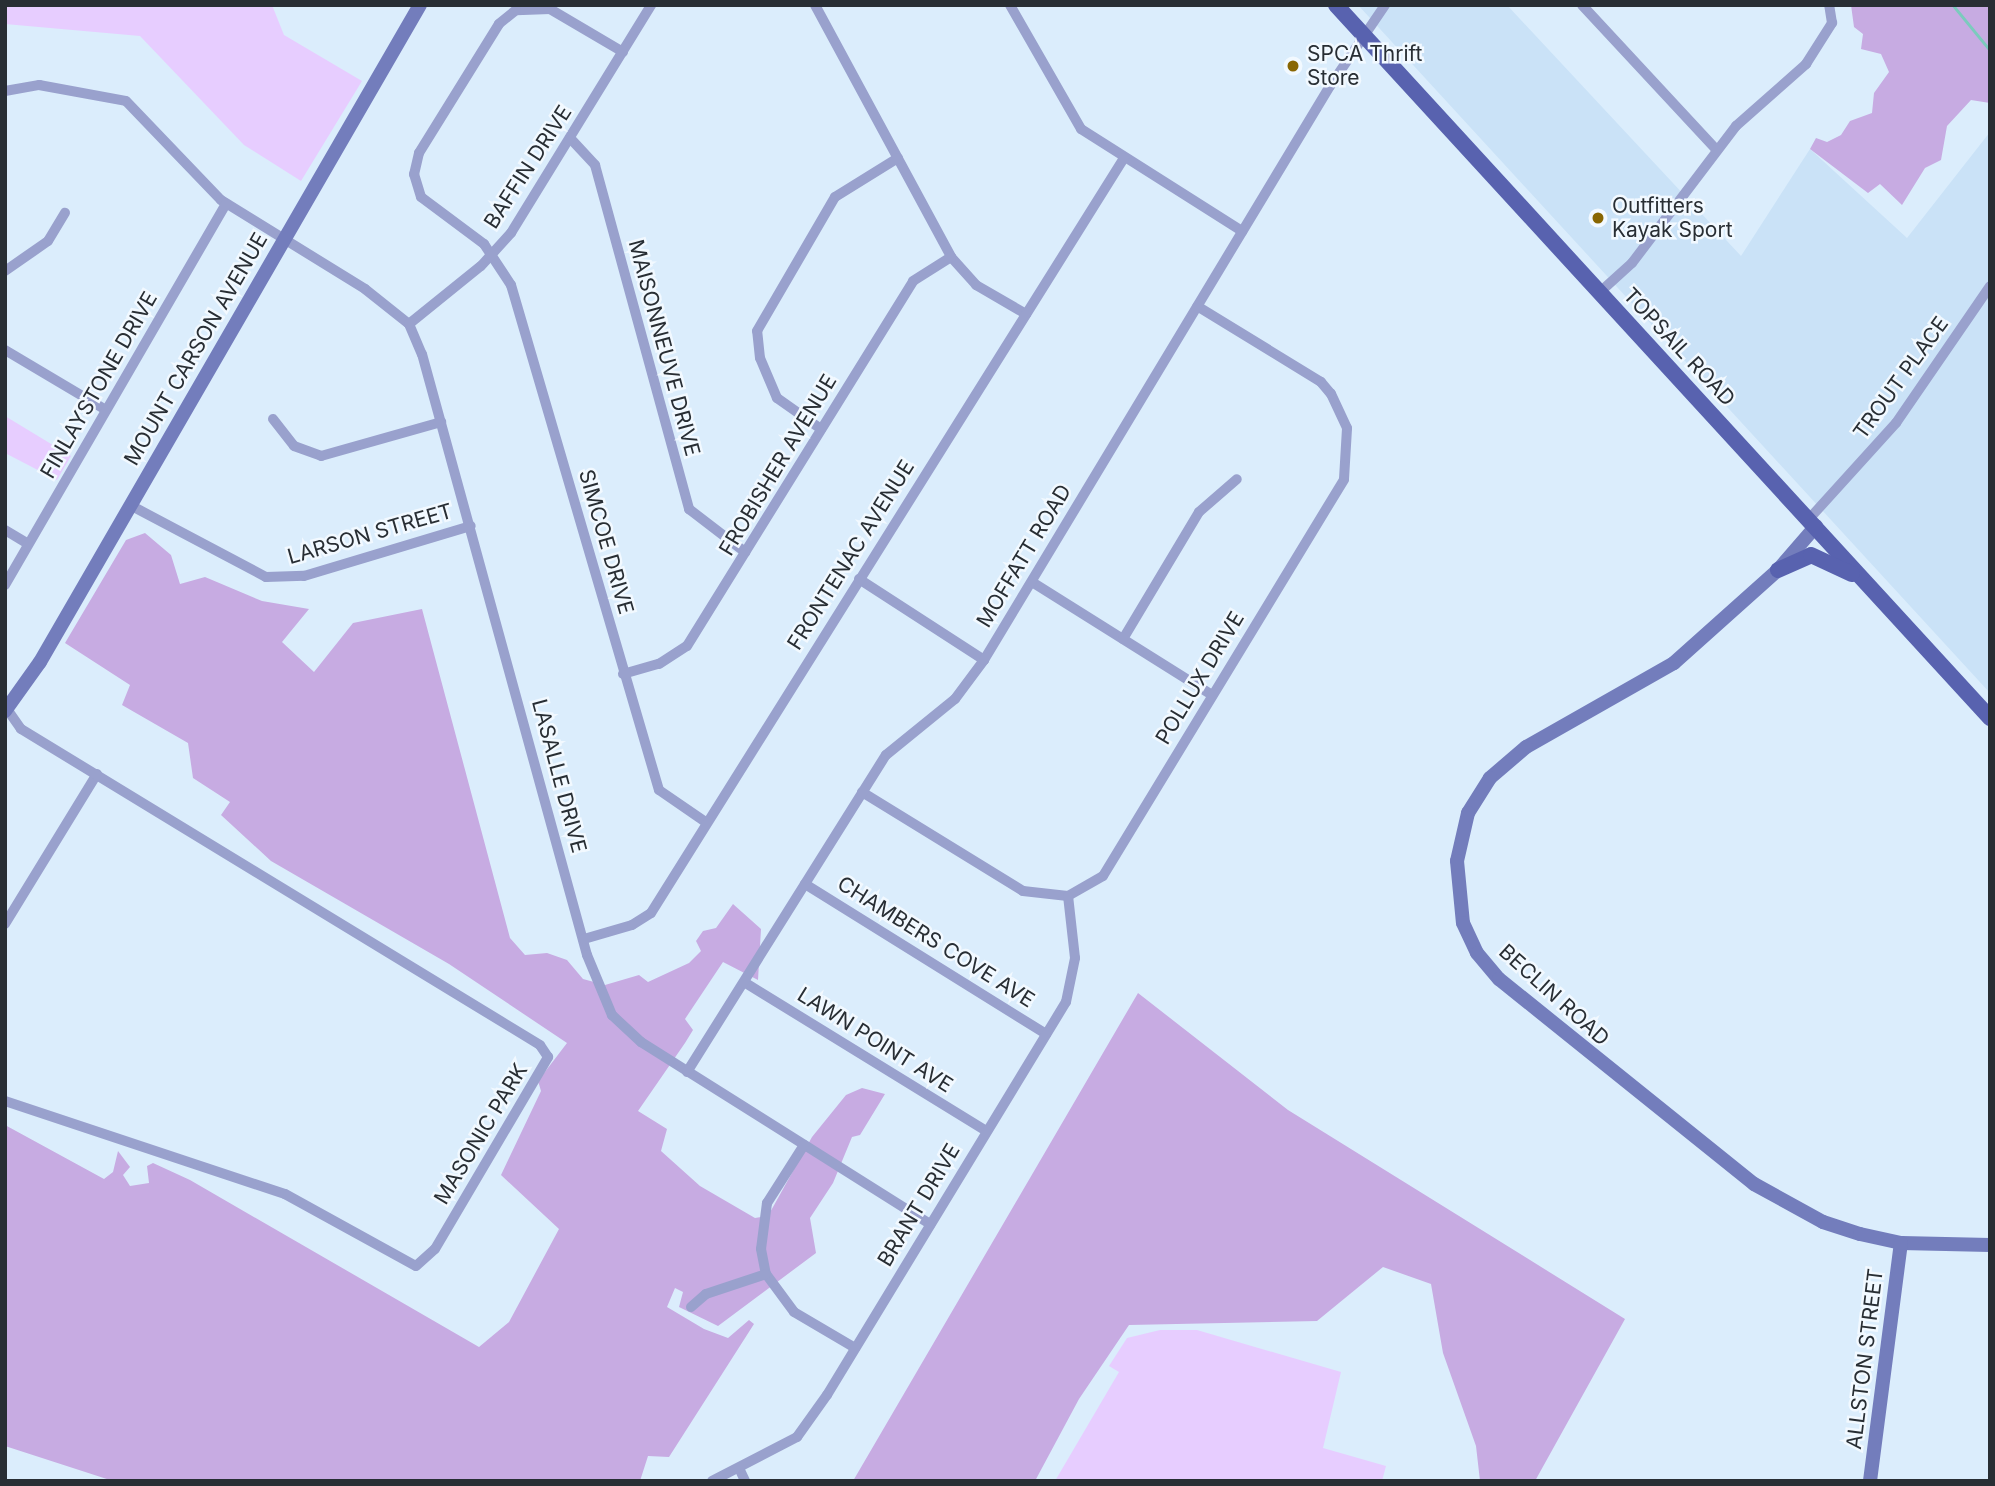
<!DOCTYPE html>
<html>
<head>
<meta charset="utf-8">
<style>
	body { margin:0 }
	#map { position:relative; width:1995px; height:1486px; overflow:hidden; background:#dbedfc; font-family:Inter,sans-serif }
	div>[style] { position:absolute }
	.built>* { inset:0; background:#cae2f7 }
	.green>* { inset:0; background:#e7cdff }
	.forest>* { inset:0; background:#c7abe2 }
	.stream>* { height:2.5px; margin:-1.25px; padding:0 1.25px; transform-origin:1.25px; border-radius:1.25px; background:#7bcbbd }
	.street>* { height:10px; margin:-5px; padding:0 5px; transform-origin:5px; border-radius:5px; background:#99a1cd }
	.secondary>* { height:14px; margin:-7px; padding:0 7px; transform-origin:7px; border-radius:7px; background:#737dbc }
	.primary>* { height:16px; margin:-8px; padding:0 8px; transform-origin:8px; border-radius:8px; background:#5862af }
	.dots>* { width:19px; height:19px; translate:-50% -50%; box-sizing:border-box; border:4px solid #f2f9ff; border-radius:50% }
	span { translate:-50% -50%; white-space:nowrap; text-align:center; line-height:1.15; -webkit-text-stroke:5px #f2f9ff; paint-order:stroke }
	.poi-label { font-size:21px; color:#282e34 }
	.left { translate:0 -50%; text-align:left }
	.street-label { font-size:21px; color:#282e34 }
	.frame { position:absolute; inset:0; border:7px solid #282e34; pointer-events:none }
</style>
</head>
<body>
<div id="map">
	<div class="built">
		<div style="clip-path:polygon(1358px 5px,1507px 5px,1741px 256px,1810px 149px,1907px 238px,1990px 132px,1990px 693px)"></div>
	</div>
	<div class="green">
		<div style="clip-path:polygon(5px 5px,272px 5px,284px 35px,362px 81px,301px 181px,244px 145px,140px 36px,5px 24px)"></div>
		<div style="clip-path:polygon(5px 416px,71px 456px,57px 480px,5px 453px)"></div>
		<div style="clip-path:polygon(1160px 1330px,1197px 1330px,1341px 1372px,1323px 1448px,1386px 1466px,1382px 1481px,1055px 1481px,1119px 1372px,1109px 1366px,1127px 1338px)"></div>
	</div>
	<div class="forest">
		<div style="clip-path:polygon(1851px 5px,1990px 5px,1990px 103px,1971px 100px,1947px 126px,1941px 160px,1925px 168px,1902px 205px,1880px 184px,1868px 193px,1810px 149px,1816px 138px,1827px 142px,1841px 135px,1850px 121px,1872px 113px,1874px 93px,1889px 72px,1881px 54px,1861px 49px,1863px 34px,1854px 27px)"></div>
		<div style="clip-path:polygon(145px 533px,171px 555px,180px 584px,205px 577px,262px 601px,309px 609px,282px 642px,314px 672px,353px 623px,422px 609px,510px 938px,525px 955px,547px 953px,567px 960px,583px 979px,605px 985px,639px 975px,648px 982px,689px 963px,701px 951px,696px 941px,703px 931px,716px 928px,733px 904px,761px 929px,758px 980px,723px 962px,685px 1019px,693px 1030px,685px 1043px,638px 1111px,667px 1129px,661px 1151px,700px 1186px,755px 1218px,768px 1216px,812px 1137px,846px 1095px,862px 1088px,885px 1094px,860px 1135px,852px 1137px,833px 1183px,810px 1218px,816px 1253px,718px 1326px,679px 1307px,683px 1292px,675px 1288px,667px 1307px,704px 1329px,728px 1338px,749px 1320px,754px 1324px,669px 1457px,648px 1456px,640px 1481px,113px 1481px,5px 1446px,5px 1125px,104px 1179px,113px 1172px,118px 1151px,130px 1167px,123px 1175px,130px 1186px,149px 1183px,147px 1166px,153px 1163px,190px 1180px,479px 1347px,509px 1322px,559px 1229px,501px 1175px,541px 1091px,538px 1081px,567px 1043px,449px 964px,271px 861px,221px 815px,230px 802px,193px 778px,188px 743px,122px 705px,130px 685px,65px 643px,126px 540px)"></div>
		<div style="clip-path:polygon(1138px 993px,1288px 1110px,1625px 1319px,1535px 1481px,1480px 1481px,1476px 1446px,1443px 1353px,1431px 1284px,1383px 1267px,1317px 1321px,1129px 1325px,1079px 1399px,1035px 1481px,853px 1481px)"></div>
	</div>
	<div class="stream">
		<div style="left:1953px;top:5px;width:58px;rotate:50.6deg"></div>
	</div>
	<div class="street">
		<div style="left:815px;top:5px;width:286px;rotate:61.6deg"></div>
		<div style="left:951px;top:257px;width:38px;rotate:48deg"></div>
		<div style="left:976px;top:285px;width:58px;rotate:30.1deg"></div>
		<div style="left:1010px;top:5px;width:143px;rotate:60.2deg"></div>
		<div style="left:1081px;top:129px;width:191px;rotate:32.4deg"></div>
		<div style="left:1582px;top:5px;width:197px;rotate:47.1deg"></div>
		<div style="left:623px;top:52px;width:85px;rotate:-149.5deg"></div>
		<div style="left:550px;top:9px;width:34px;rotate:178deg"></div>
		<div style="left:516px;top:10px;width:22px;rotate:141deg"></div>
		<div style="left:499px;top:24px;width:152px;rotate:121.8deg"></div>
		<div style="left:419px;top:153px;width:22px;rotate:103deg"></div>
		<div style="left:414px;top:174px;width:24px;rotate:73deg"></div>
		<div style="left:421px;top:197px;width:79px;rotate:36.7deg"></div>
		<div style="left:484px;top:244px;width:49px;rotate:56.6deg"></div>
		<div style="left:511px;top:285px;width:526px;rotate:73.67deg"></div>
		<div style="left:659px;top:790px;width:55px;rotate:34.6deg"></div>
		<div style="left:5px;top:91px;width:35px;rotate:-10deg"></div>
		<div style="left:39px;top:85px;width:88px;rotate:10.4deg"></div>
		<div style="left:126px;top:101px;width:137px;rotate:46.2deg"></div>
		<div style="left:221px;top:200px;width:169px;rotate:31.7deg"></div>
		<div style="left:365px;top:289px;width:56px;rotate:38.5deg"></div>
		<div style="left:409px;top:324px;width:33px;rotate:67deg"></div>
		<div style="left:422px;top:354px;width:623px;rotate:74.65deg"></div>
		<div style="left:587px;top:955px;width:65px;rotate:67.4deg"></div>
		<div style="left:612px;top:1015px;width:40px;rotate:43deg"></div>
		<div style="left:641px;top:1042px;width:342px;rotate:32.2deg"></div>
		<div style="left:570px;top:138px;width:37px;rotate:47deg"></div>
		<div style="left:595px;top:165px;width:357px;rotate:74.7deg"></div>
		<div style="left:689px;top:509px;width:71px;rotate:37.5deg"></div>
		<div style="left:5px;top:271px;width:52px;rotate:-34.9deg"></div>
		<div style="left:48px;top:241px;width:33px;rotate:-59deg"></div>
		<div style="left:1600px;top:292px;width:43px;rotate:-42.2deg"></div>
		<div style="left:1632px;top:263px;width:172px;rotate:-52.8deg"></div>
		<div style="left:1736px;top:126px;width:94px;rotate:-41.5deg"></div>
		<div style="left:1806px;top:64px;width:49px;rotate:-57.6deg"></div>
		<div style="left:1832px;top:23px;width:18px;rotate:-99deg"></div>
		<div style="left:409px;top:324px;width:92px;rotate:-38.9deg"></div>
		<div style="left:481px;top:266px;width:45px;rotate:-47.7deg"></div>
		<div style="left:511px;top:233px;width:268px;rotate:-58.4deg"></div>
		<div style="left:5px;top:350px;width:117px;rotate:30.7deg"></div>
		<div style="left:273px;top:419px;width:34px;rotate:52deg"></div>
		<div style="left:294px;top:446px;width:29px;rotate:20deg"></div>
		<div style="left:321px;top:456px;width:125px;rotate:-15.8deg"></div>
		<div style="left:821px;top:429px;width:54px;rotate:-144.8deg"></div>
		<div style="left:777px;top:398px;width:43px;rotate:-113deg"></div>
		<div style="left:760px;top:358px;width:27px;rotate:-96deg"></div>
		<div style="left:757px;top:331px;width:155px;rotate:-59.8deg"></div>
		<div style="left:835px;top:197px;width:74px;rotate:-31.8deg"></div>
		<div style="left:130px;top:505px;width:154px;rotate:27.9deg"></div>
		<div style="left:266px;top:577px;width:38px;rotate:-2deg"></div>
		<div style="left:304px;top:576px;width:174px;rotate:-16.7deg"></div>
		<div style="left:1809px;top:519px;width:130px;rotate:-47.8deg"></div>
		<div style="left:1896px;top:423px;width:166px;rotate:-55.5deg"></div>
		<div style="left:5px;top:530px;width:27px;rotate:31deg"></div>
		<div style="left:859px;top:579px;width:149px;rotate:32.9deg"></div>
		<div style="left:1032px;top:582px;width:213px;rotate:32.1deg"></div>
		<div style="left:5px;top:585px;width:441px;rotate:-59.9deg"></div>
		<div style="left:1123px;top:639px;width:148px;rotate:-59.1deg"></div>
		<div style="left:1199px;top:512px;width:50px;rotate:-41deg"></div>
		<div style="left:623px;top:674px;width:37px;rotate:-16deg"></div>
		<div style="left:659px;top:664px;width:33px;rotate:-33deg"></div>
		<div style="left:687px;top:646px;width:429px;rotate:-58.2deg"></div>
		<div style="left:913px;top:281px;width:45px;rotate:-32.3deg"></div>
		<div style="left:862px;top:792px;width:189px;rotate:31.6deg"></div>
		<div style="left:1023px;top:891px;width:45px;rotate:6.3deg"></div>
		<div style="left:1068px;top:896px;width:40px;rotate:-29.7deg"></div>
		<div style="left:1103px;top:876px;width:464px;rotate:-58.7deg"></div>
		<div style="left:1344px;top:479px;width:51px;rotate:-86.6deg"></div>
		<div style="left:1347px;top:428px;width:38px;rotate:-115deg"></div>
		<div style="left:1331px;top:394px;width:16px;rotate:-130deg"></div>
		<div style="left:1321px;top:382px;width:145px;rotate:-148.5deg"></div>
		<div style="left:805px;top:884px;width:284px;rotate:31.9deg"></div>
		<div style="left:5px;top:924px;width:176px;rotate:-58.5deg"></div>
		<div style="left:584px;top:939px;width:50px;rotate:-16.3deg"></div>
		<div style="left:632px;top:925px;width:22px;rotate:-32deg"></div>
		<div style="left:651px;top:913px;width:891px;rotate:-57.93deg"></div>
		<div style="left:744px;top:982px;width:284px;rotate:31.6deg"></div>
		<div style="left:687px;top:1072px;width:374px;rotate:-57.9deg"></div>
		<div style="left:886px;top:755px;width:89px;rotate:-39.1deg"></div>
		<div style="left:955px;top:699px;width:49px;rotate:-53.4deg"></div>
		<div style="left:984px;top:660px;width:670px;rotate:-58.92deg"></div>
		<div style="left:1330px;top:86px;width:98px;rotate:-55.8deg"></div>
		<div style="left:5px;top:1101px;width:295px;rotate:18.4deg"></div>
		<div style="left:285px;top:1194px;width:149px;rotate:28.8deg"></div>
		<div style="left:416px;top:1266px;width:25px;rotate:-42deg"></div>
		<div style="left:435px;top:1249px;width:223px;rotate:-59.5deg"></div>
		<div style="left:548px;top:1057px;width:14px;rotate:-124deg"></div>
		<div style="left:540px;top:1045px;width:608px;rotate:-148.66deg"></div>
		<div style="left:21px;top:729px;width:24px;rotate:-125deg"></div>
		<div style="left:804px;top:1145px;width:69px;rotate:122.5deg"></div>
		<div style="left:767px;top:1203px;width:46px;rotate:97.4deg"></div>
		<div style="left:761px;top:1249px;width:25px;rotate:79deg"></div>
		<div style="left:766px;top:1274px;width:47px;rotate:53.6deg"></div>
		<div style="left:794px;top:1312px;width:71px;rotate:30.5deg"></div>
		<div style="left:691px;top:1307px;width:20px;rotate:-41deg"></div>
		<div style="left:706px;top:1294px;width:63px;rotate:-18.4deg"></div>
		<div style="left:739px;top:1468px;width:14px;rotate:65deg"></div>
		<div style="left:712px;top:1481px;width:96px;rotate:-27.4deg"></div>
		<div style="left:797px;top:1437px;width:52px;rotate:-54.5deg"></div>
		<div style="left:827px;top:1395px;width:460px;rotate:-58.7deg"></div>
		<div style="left:1066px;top:1002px;width:45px;rotate:-78.4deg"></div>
		<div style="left:1075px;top:958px;width:62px;rotate:-96.4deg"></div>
	</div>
	<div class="secondary">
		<div style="left:1816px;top:526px;width:58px;rotate:130.8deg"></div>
		<div style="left:1778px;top:570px;width:140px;rotate:138.2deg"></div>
		<div style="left:1674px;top:663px;width:170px;rotate:150.4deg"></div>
		<div style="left:1526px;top:747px;width:48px;rotate:139.3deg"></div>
		<div style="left:1490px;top:778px;width:41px;rotate:122.2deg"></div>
		<div style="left:1468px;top:813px;width:49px;rotate:102.9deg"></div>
		<div style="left:1457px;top:861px;width:62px;rotate:84.5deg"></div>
		<div style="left:1463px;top:923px;width:33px;rotate:65deg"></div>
		<div style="left:1477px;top:953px;width:34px;rotate:50deg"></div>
		<div style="left:1499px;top:979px;width:327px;rotate:38.8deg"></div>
		<div style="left:1754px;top:1184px;width:79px;rotate:28.8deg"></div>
		<div style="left:1823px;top:1222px;width:39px;rotate:18deg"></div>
		<div style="left:1860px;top:1234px;width:42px;rotate:12.4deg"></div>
		<div style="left:1901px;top:1243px;width:89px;rotate:1.3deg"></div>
		<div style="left:5px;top:711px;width:60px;rotate:-54.5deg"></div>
		<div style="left:40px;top:662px;width:759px;rotate:-59.96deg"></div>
		<div style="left:1870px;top:1481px;width:240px;rotate:-82.6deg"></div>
	</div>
	<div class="primary">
		<div style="left:1336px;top:5px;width:968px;rotate:47.47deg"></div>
		<div style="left:1778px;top:570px;width:36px;rotate:-24deg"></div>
		<div style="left:1811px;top:555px;width:45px;rotate:24.9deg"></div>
	</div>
	<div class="dots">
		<div style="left:1293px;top:66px;background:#886602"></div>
		<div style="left:1598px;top:218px;background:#886602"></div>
	</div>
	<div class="poi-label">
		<span class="left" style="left:1307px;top:66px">SPCA Thrift<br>Store</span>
		<span class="left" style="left:1612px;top:218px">Outfitters<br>Kayak Sport</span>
	</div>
	<div class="street-label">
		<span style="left:528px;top:167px;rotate:-57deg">BAFFIN DRIVE</span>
		<span style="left:1679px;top:347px;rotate:47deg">TOPSAIL ROAD</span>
		<span style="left:664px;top:348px;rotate:75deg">MAISONNEUVE DRIVE</span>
		<span style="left:196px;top:349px;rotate:-60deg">MOUNT CARSON AVENUE</span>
		<span style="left:1901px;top:378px;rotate:-54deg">TROUT PLACE</span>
		<span style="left:99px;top:385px;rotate:-60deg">FINLAYSTONE DRIVE</span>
		<span style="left:778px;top:465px;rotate:-59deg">FROBISHER AVENUE</span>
		<span style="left:370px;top:534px;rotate:-16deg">LARSON STREET</span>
		<span style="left:606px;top:542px;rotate:74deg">SIMCOE DRIVE</span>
		<span style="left:851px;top:555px;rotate:-58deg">FRONTENAC AVENUE</span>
		<span style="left:1024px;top:556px;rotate:-59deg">MOFFATT ROAD</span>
		<span style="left:1200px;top:678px;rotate:-59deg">POLLUX DRIVE</span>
		<span style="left:559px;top:776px;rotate:75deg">LASALLE DRIVE</span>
		<span style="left:936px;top:942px;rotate:32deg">CHAMBERS COVE AVE</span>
		<span style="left:1554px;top:995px;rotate:42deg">BECLIN ROAD</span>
		<span style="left:875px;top:1040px;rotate:32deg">LAWN POINT AVE</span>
		<span style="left:481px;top:1134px;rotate:-59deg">MASONIC PARK</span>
		<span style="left:919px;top:1205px;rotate:-59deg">BRANT DRIVE</span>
		<span style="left:1865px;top:1359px;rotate:-83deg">ALLSTON STREET</span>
	</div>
	<div class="frame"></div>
</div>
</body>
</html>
